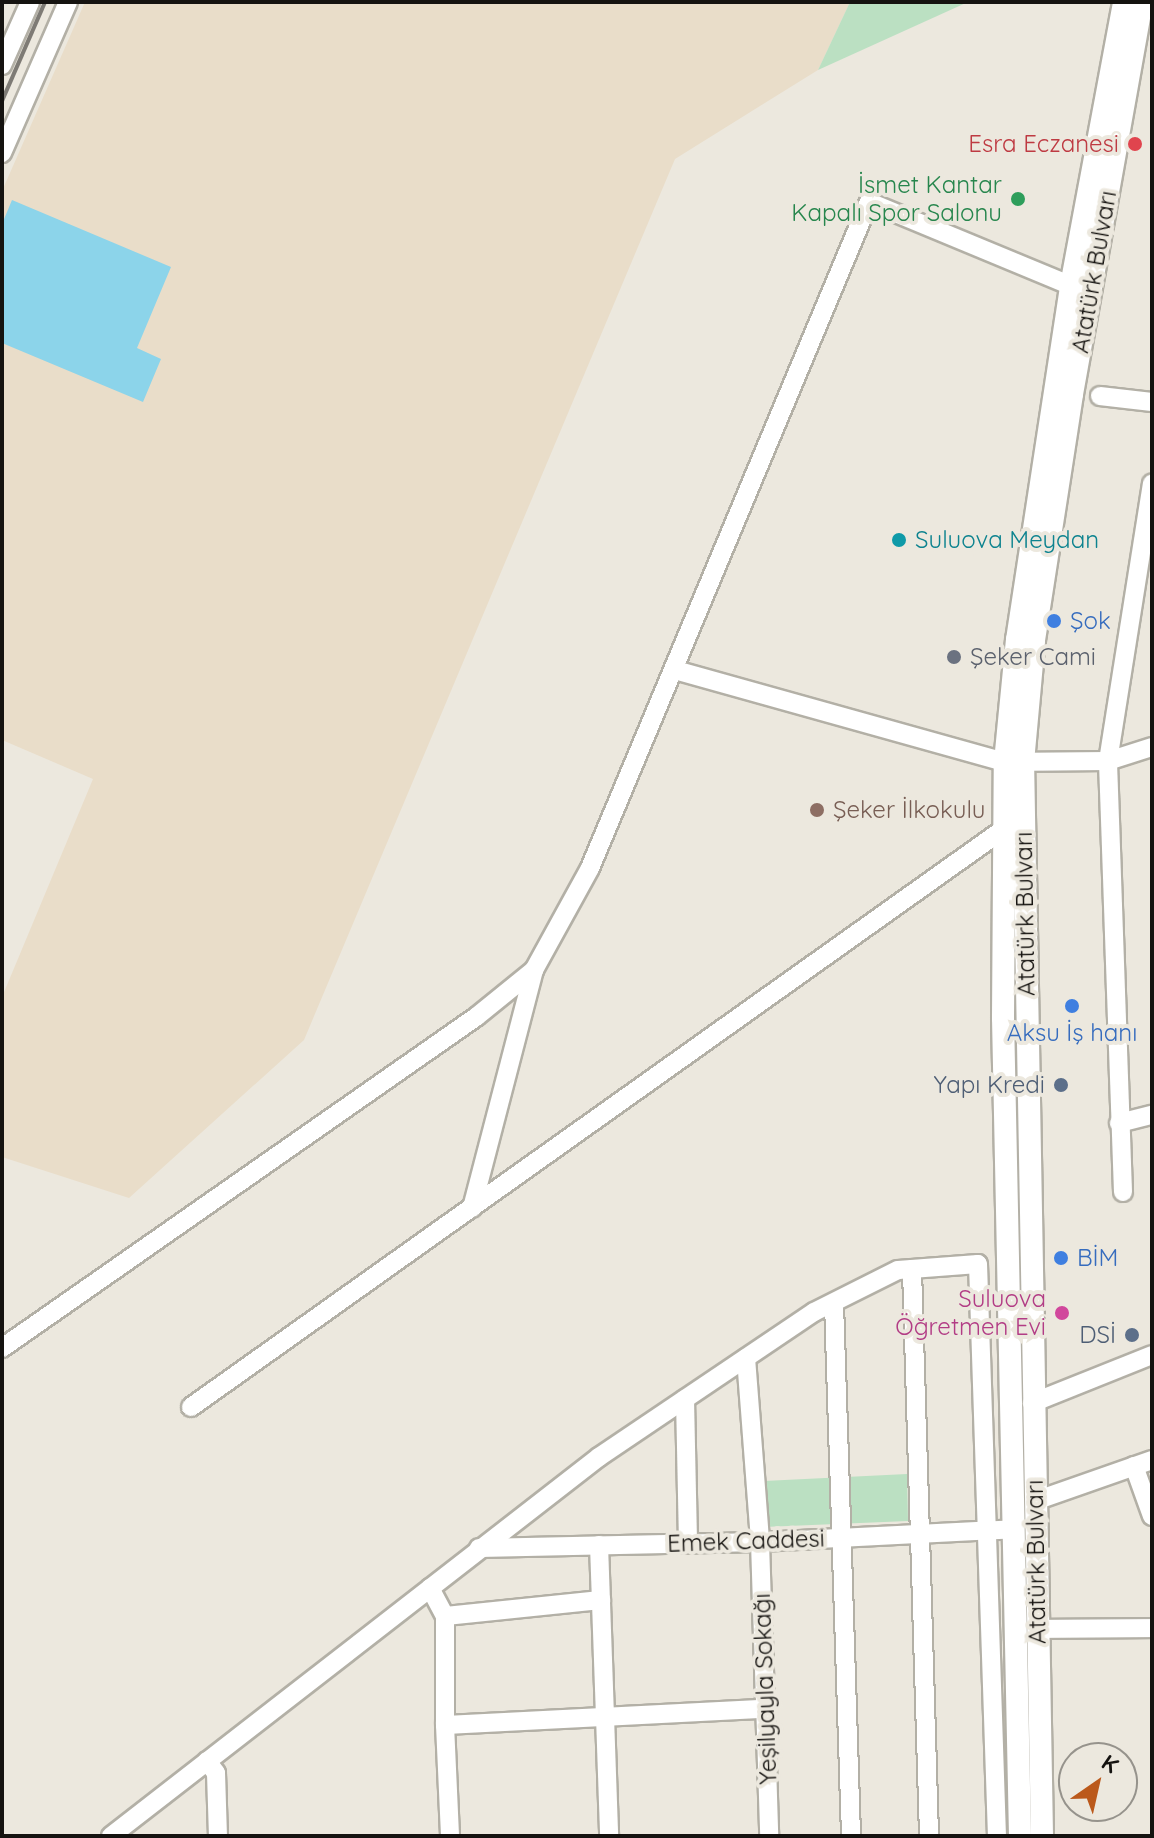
<!DOCTYPE html>
<html>
<head>
<meta charset="utf-8">
<style>
	body { margin:0 }
	#map { position:relative; width:1154px; height:1838px; overflow:hidden; background:#ece8de; font-family:Quicksand,sans-serif }
	div>[style] { position:absolute }
	.industrial>* { inset:0; background:#e9ddc9 }
	.green>* { inset:0; background:#bbe0c2 }
	.water>* { inset:0; background:#8cd4ea }
	.roads { filter:drop-shadow(2px 0 #b3b0a6) drop-shadow(-2px 0 #b3b0a6) drop-shadow(0 2px #b3b0a6) drop-shadow(0 -2px #b3b0a6) }
	.minor>* { height:18px; margin:-9px; padding:0 9px; transform-origin:9px; border-radius:9px; background:#fff }
	.major>* { height:22px; margin:-11px; padding:0 11px; transform-origin:11px; border-radius:11px; background:#fff }
	.rail>* { height:4px; margin:-2px; padding:0 2px; transform-origin:2px; border-radius:2px; background:#7e7b75 }
	.dots>* { width:22px; height:22px; translate:-50% -50%; box-sizing:border-box; border:4px solid #ece8de; border-radius:50% }
	span { translate:-50% -50%; white-space:nowrap; text-align:center; line-height:1.15; -webkit-text-stroke:8px #ece8de; paint-order:stroke }
	.health-label { font-size:24px; color:#be3a42 }
	.right { translate:-100% -50%; text-align:right }
	.leisure-label { font-size:24px; color:#27864d }
	.street-label { font-size:24px; color:#151310 }
	.culture-label { font-size:24px; color:#0d838f }
	.left { translate:0 -50%; text-align:left }
	.shop-label { font-size:24px; color:#366cbe }
	.worship-label { font-size:24px; color:#5b616d }
	.education-label { font-size:24px; color:#785e54 }
	.service-label { font-size:24px; color:#4e5e75 }
	.hotel-label { font-size:24px; color:#b23c85 }
	.frame { position:absolute; inset:0; border:4px solid #151310; pointer-events:none }
	.north { position:absolute; left:1058px; top:1742px; width:80px; height:80px; box-sizing:border-box; background:#ece8de; border:2px solid #96938c; border-radius:50%; rotate:34deg; font-size:22px; font-weight:700; line-height:32px; text-align:center; color:#151310 }
	.north::after { content:''; display:block; margin:auto; width:28px; height:36px; background:#bb591b; clip-path:polygon(50% 0,100% 100%,50% 72%,0 100%) }
</style>
</head>
<body>
<div id="map">
	<div class="industrial">
		<div style="clip-path:polygon(85px 2px,850px 2px,818px 70px,675px 159px,304px 1040px,129px 1198px,2px 1157px,2px 997px,93px 779px,2px 740px,2px 191px)"></div>
	</div>
	<div class="green">
		<div style="clip-path:polygon(850px 2px,968px 2px,818px 70px)"></div>
		<div style="clip-path:polygon(907px 1474px,908px 1521px,764px 1527px,764px 1481px)"></div>
	</div>
	<div class="water">
		<div style="clip-path:polygon(12px 200px,171px 267px,137px 348px,161px 359px,143px 402px,2px 343px,2px 224px)"></div>
	</div>
	<div class="roads">
		<div class="minor">
			<div style="left:2px;top:65px;width:69px;rotate:-66deg"></div>
			<div style="left:2px;top:153px;width:165px;rotate:-66.4deg"></div>
			<div style="left:1100px;top:396px;width:52px;rotate:6.6deg"></div>
			<div style="left:675px;top:670px;width:343px;rotate:15.6deg"></div>
			<div style="left:1005px;top:762px;width:103px;rotate:-0.6deg"></div>
			<div style="left:1108px;top:761px;width:46px;rotate:-17.7deg"></div>
			<div style="left:1119px;top:1123px;width:34px;rotate:-14deg"></div>
			<div style="left:1123px;top:1192px;width:431px;rotate:-92deg"></div>
			<div style="left:1108px;top:761px;width:281px;rotate:-81deg"></div>
			<div style="left:472px;top:1208px;width:246px;rotate:-75.4deg"></div>
			<div style="left:912px;top:1269px;width:567px;rotate:88.28deg"></div>
			<div style="left:834px;top:1303px;width:533px;rotate:88.17deg"></div>
			<div style="left:2px;top:1348px;width:578px;rotate:-34.93deg"></div>
			<div style="left:476px;top:1017px;width:75px;rotate:-39deg"></div>
			<div style="left:534px;top:970px;width:116px;rotate:-61.2deg"></div>
			<div style="left:590px;top:868px;width:722px;rotate:-67.27deg"></div>
			<div style="left:869px;top:202px;width:233px;rotate:22.5deg"></div>
			<div style="left:746px;top:1358px;width:185px;rotate:85.6deg"></div>
			<div style="left:760px;top:1542px;width:294px;rotate:88.2deg"></div>
			<div style="left:685px;top:1399px;width:144px;rotate:88.8deg"></div>
			<div style="left:1032px;top:1403px;width:129px;rotate:-21.8deg"></div>
			<div style="left:191px;top:1407px;width:999px;rotate:-35.42deg"></div>
			<div style="left:1134px;top:1466px;width:53px;rotate:70.2deg"></div>
			<div style="left:1035px;top:1501px;width:124px;rotate:-19.3deg"></div>
			<div style="left:599px;top:1545px;width:291px;rotate:88deg"></div>
			<div style="left:479px;top:1548px;width:281px;rotate:-1.2deg"></div>
			<div style="left:760px;top:1542px;width:254px;rotate:-2.9deg"></div>
			<div style="left:430px;top:1588px;width:32px;rotate:62deg"></div>
			<div style="left:445px;top:1616px;width:109px;rotate:90deg"></div>
			<div style="left:445px;top:1725px;width:111px;rotate:87.4deg"></div>
			<div style="left:445px;top:1616px;width:157px;rotate:-5.9deg"></div>
			<div style="left:1038px;top:1629px;width:114px;rotate:-0.5deg"></div>
			<div style="left:445px;top:1725px;width:320px;rotate:-2.9deg"></div>
			<div style="left:207px;top:1761px;width:15px;rotate:53deg"></div>
			<div style="left:216px;top:1773px;width:63px;rotate:88.2deg"></div>
			<div style="left:111px;top:1836px;width:618px;rotate:-37.83deg"></div>
			<div style="left:599px;top:1457px;width:259px;rotate:-34deg"></div>
			<div style="left:814px;top:1312px;width:94px;rotate:-26.6deg"></div>
			<div style="left:898px;top:1270px;width:80px;rotate:-4.3deg"></div>
			<div style="left:978px;top:1264px;width:572px;rotate:88.1deg"></div>
		</div>
		<div class="major">
			<div style="left:1020px;top:1836px;width:818px;rotate:-91.19deg"></div>
			<div style="left:1003px;top:1018px;width:256px;rotate:-89.6deg"></div>
			<div style="left:1005px;top:762px;width:123px;rotate:-84.4deg"></div>
			<div style="left:1017px;top:640px;width:358px;rotate:-81.3deg"></div>
			<div style="left:1071px;top:286px;width:289px;rotate:-79.4deg"></div>
			<div style="left:1042px;top:1836px;width:1074px;rotate:-91.01deg"></div>
			<div style="left:1023px;top:762px;width:122px;rotate:-84.8deg"></div>
			<div style="left:1034px;top:640px;width:249px;rotate:-81.2deg"></div>
			<div style="left:1072px;top:394px;width:398px;rotate:-79.9deg"></div>
		</div>
	</div>
	<div class="rail">
		<div style="left:2px;top:101px;width:108px;rotate:-66.5deg"></div>
	</div>
	<div class="dots">
		<div style="left:1135px;top:144px;background:#e0444e"></div>
		<div style="left:1018px;top:199px;background:#2e9e5b"></div>
		<div style="left:899px;top:540px;background:#0f9aa8"></div>
		<div style="left:1054px;top:621px;background:#3f7fe0"></div>
		<div style="left:954px;top:657px;background:#6b7280"></div>
		<div style="left:817px;top:810px;background:#8d6e63"></div>
		<div style="left:1072px;top:1006px;background:#3f7fe0"></div>
		<div style="left:1061px;top:1085px;background:#5c6f8a"></div>
		<div style="left:1061px;top:1258px;background:#3f7fe0"></div>
		<div style="left:1062px;top:1313px;background:#d1479c"></div>
		<div style="left:1132px;top:1335px;background:#5c6f8a"></div>
	</div>
	<div class="health-label">
		<span class="right" style="left:1119px;top:144px">Esra Eczanesi</span>
	</div>
	<div class="leisure-label">
		<span class="right" style="left:1002px;top:199px">İsmet Kantar<br>Kapalı Spor Salonu</span>
	</div>
	<div class="street-label">
		<span style="left:1094px;top:272px;rotate:-80deg">Atatürk Bulvarı</span>
		<span style="left:1025px;top:914px;rotate:-91deg">Atatürk Bulvarı</span>
		<span style="left:746px;top:1541px;rotate:-2deg">Emek Caddesi</span>
		<span style="left:1036px;top:1562px;rotate:-91deg">Atatürk Bulvarı</span>
		<span style="left:765px;top:1689px;rotate:-92deg">Yeşilyayla Sokağı</span>
	</div>
	<div class="culture-label">
		<span class="left" style="left:915px;top:540px">Suluova Meydan</span>
	</div>
	<div class="shop-label">
		<span class="left" style="left:1070px;top:621px">Şok</span>
		<span style="left:1072px;top:1033px">Aksu İş hanı</span>
		<span class="left" style="left:1077px;top:1258px">BİM</span>
	</div>
	<div class="worship-label">
		<span class="left" style="left:970px;top:657px">Şeker Cami</span>
	</div>
	<div class="education-label">
		<span class="left" style="left:833px;top:810px">Şeker İlkokulu</span>
	</div>
	<div class="service-label">
		<span class="right" style="left:1045px;top:1085px">Yapı Kredi</span>
		<span class="right" style="left:1116px;top:1335px">DSİ</span>
	</div>
	<div class="hotel-label">
		<span class="right" style="left:1046px;top:1313px">Suluova<br>Öğretmen Evi</span>
	</div>
	<div class="frame"></div>
	<div class="north">K</div>
</div>
</body>
</html>
